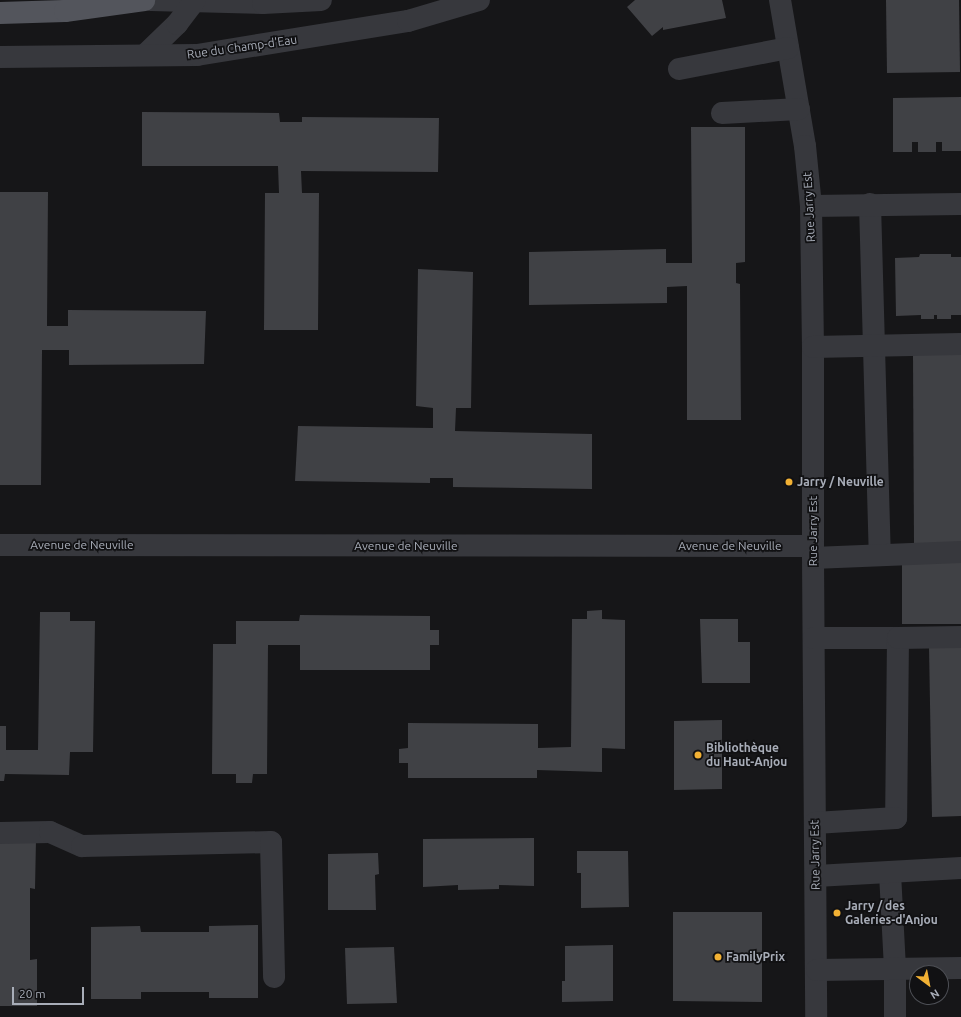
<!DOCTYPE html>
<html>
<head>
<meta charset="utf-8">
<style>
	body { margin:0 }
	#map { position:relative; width:961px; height:1017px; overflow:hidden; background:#161618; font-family:Ubuntu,sans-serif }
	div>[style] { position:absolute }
	.building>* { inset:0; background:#404145 }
	.minor>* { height:22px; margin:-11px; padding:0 11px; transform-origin:11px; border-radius:11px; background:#37383d }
	.major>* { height:22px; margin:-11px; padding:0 11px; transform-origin:11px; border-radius:11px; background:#53555c }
	.dots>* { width:11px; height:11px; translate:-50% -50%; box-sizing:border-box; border:2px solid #111113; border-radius:50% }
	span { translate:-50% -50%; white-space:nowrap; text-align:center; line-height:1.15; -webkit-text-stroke:3.5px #111113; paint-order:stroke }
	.street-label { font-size:12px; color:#a8adb8 }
	.poi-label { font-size:12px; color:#a8adb8; font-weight:700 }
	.left { translate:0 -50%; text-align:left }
	.north { position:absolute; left:909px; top:965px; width:40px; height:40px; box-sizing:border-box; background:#111113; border:1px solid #4d4f55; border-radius:50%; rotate:148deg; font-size:11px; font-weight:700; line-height:16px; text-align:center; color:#a8adb8 }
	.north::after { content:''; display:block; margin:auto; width:14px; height:18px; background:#f2b134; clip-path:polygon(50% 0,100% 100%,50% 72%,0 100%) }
	.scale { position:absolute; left:12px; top:987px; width:72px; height:18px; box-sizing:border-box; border:2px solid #a8adb8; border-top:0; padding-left:5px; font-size:12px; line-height:14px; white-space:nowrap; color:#a8adb8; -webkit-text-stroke:3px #111113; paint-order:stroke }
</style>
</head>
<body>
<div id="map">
	<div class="building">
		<div style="clip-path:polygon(635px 0,722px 0,726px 18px,663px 30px,663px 27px,652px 36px,627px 7px)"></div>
		<div style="clip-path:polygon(886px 0,959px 0,960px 72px,887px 73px)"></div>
		<div style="clip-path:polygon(961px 97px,961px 151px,942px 151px,942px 142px,936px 142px,936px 152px,918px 152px,918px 142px,912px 142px,912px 152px,893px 152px,893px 98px)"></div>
		<div style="clip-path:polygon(142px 112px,279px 113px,280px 122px,302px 122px,302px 117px,439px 118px,438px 172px,301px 171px,302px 193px,319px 193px,318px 330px,264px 330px,265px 193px,279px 193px,278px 166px,142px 166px)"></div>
		<div style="clip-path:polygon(691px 127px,745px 127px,745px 262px,736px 263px,736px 283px,740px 284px,741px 420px,687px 420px,687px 286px,667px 287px,667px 303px,529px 305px,529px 252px,666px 249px,666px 263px,692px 263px)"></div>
		<div style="clip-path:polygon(0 192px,48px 192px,47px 326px,68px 326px,68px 310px,206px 311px,204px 364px,69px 365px,69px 350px,42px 350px,41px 485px,0 485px)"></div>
		<div style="clip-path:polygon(920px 254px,951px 254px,951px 257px,961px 257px,961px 315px,951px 315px,951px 319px,937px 319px,937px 315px,934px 315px,934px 319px,921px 319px,921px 315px,896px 316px,895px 258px,919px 257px)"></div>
		<div style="clip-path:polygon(418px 269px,473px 272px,471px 408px,456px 408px,455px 431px,592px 434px,592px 489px,453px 487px,453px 478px,430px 478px,430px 483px,295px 481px,298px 426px,433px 428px,433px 408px,416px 406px)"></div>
		<div style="clip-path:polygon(913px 355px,961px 355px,961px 543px,914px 543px)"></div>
		<div style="clip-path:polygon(902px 559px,961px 559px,961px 624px,902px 624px)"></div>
		<div style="clip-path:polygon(602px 610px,602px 619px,625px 620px,625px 749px,602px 748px,602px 772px,537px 770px,537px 778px,408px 778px,408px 763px,399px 763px,399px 749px,408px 748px,408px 723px,538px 724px,538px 748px,571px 747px,572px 619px,587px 619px,587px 611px)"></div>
		<div style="clip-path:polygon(40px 612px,70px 612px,70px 621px,95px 621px,93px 752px,70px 752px,69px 775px,5px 774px,4px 781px,0 781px,0 726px,6px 726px,6px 750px,38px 750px)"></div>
		<div style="clip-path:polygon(300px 615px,430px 616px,430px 630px,439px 630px,439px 645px,430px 645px,430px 670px,300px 670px,300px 645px,268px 645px,267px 774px,253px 774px,252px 783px,236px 783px,236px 774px,212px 774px,213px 644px,236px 644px,236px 621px,299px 621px)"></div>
		<div style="clip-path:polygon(700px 619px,738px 619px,738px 642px,750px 642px,750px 683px,702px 683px)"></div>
		<div style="clip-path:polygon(929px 646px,961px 647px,961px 816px,932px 817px)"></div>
		<div style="clip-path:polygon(722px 720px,722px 789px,674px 790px,674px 721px)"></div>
		<div style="clip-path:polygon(534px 838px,534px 886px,499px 885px,499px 889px,458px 890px,458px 885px,423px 887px,423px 839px)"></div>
		<div style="clip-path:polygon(0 840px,36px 840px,35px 889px,30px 888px,30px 960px,37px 959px,37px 1006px,0 1006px)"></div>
		<div style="clip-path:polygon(577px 851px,628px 851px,629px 907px,581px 908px,581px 873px,577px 873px)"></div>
		<div style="clip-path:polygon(378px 853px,379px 874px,375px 875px,376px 910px,328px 910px,328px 854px)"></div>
		<div style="clip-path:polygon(673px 912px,762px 912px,762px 1002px,673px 1001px)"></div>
		<div style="clip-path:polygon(258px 925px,258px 998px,209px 998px,209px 992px,141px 992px,141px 999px,91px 999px,91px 927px,140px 926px,141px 932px,209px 932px,209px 926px)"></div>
		<div style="clip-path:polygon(613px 945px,613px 1001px,562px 1002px,562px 981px,565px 981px,565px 946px)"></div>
		<div style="clip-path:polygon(394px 947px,397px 1003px,347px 1004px,345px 948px)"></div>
	</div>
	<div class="minor">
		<div style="left:151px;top:0;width:112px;rotate:1.5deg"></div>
		<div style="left:263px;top:3px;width:58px;rotate:-3deg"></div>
		<div style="left:780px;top:0;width:148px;rotate:80.3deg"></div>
		<div style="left:805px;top:146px;width:60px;rotate:84.3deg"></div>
		<div style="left:811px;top:206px;width:141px;rotate:89.2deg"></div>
		<div style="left:813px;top:347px;width:211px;rotate:90deg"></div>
		<div style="left:813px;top:558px;width:459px;rotate:89.6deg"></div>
		<div style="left:145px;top:55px;width:45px;rotate:-44.1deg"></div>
		<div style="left:177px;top:24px;width:30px;rotate:-53deg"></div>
		<div style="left:0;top:57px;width:197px;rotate:-0.6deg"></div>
		<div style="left:197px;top:55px;width:214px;rotate:-9.2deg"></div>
		<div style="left:408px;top:21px;width:74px;rotate:-16.5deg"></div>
		<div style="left:679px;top:69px;width:111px;rotate:-10.9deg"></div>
		<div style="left:722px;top:113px;width:77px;rotate:-3deg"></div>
		<div style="left:870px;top:204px;width:351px;rotate:88.4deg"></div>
		<div style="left:811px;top:206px;width:150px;rotate:-0.8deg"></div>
		<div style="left:813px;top:347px;width:148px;rotate:-1.2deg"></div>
		<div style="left:0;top:545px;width:813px;rotate:0.07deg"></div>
		<div style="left:813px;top:558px;width:148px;rotate:-2.3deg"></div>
		<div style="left:814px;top:638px;width:84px"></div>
		<div style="left:898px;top:638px;width:180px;rotate:90.6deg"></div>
		<div style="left:896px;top:818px;width:81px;rotate:176.5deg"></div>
		<div style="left:898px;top:638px;width:63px;rotate:-0.9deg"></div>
		<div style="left:0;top:833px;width:50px;rotate:-1.1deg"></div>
		<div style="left:50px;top:832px;width:35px;rotate:24deg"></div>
		<div style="left:82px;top:846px;width:189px;rotate:-1.2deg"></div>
		<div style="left:271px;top:842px;width:135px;rotate:88.7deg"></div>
		<div style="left:890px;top:873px;width:96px;rotate:87deg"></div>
		<div style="left:895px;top:969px;width:48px;rotate:90deg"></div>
		<div style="left:816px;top:876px;width:145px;rotate:-3.2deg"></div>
		<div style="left:817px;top:970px;width:144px;rotate:-0.8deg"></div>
	</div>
	<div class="major">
		<div style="left:0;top:13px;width:65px;rotate:-1.8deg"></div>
		<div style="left:65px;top:11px;width:80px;rotate:-7.9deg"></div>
	</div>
	<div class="dots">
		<div style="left:789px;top:482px;background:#f2b134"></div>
		<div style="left:698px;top:755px;background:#f2b134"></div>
		<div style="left:837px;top:913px;background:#f2b134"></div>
		<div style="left:718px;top:957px;background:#f2b134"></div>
	</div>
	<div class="street-label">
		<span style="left:242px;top:47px;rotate:-8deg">Rue du Champ-d'Eau</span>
		<span style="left:809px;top:207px;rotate:-93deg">Rue Jarry Est</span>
		<span style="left:813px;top:531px;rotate:-90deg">Rue Jarry Est</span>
		<span style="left:82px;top:545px">Avenue de Neuville</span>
		<span style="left:406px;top:546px">Avenue de Neuville</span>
		<span style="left:730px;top:546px">Avenue de Neuville</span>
		<span style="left:815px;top:855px;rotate:-91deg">Rue Jarry Est</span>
	</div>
	<div class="poi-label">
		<span class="left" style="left:797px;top:482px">Jarry / Neuville</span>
		<span class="left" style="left:706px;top:755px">Bibliothèque<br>du Haut-Anjou</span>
		<span class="left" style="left:845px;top:913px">Jarry / des<br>Galeries-d'Anjou</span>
		<span class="left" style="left:726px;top:957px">FamilyPrix</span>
	</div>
	<div class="north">N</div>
	<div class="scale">20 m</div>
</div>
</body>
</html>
